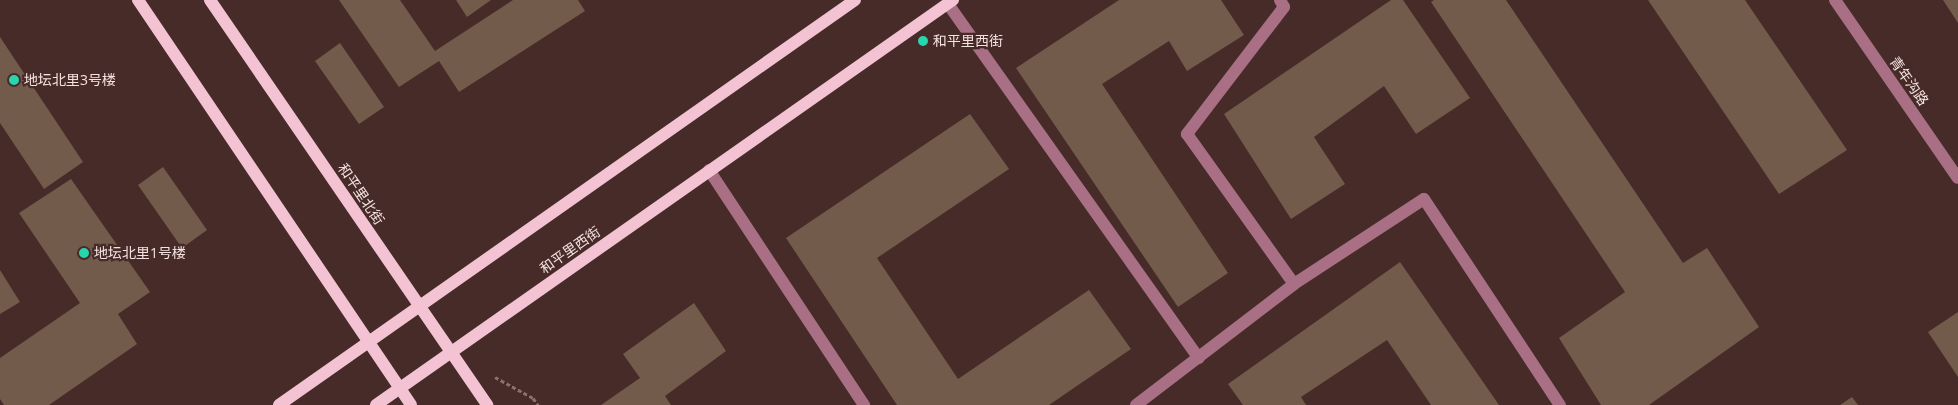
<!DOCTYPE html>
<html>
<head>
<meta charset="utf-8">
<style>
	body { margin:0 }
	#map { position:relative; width:1958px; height:405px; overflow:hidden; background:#462b29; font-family:"Open Sans","Noto Sans SC",sans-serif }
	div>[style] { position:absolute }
	.building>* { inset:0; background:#735b4b }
	.path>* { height:3px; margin-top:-1.5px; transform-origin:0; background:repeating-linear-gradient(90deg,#89716f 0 4px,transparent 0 6.5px) }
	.minor>* { height:12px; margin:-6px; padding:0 6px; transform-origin:6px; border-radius:6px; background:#a96f84 }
	.major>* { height:12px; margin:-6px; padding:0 6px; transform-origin:6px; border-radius:6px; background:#f4c3d3 }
	.dots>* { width:14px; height:14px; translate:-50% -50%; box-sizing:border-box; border:2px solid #462b29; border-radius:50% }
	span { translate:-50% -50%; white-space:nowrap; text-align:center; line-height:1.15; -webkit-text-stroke:4.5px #462b29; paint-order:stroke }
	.poi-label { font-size:14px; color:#f4e2e0 }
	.left { translate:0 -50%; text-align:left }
	.street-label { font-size:14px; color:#f4e2e0 }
</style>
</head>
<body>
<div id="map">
	<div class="building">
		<div style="clip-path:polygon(339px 0,400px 0,435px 51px,513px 0,578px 0,585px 11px,459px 92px,439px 61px,399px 87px)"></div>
		<div style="clip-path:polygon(456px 0,491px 0,467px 17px)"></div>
		<div style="clip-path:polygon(1119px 0,1221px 0,1244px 35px,1187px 71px,1169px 41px,1102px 84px,1228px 273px,1178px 307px,1016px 68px)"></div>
		<div style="clip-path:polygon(1391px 0,1403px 0,1470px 98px,1416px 134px,1384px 86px,1314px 137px,1345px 184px,1291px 219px,1224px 114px)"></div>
		<div style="clip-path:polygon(1434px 0,1506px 0,1683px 263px,1707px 248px,1759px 327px,1649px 405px,1601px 405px,1559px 338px,1625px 292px,1431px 2px)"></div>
		<div style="clip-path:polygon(1648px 0,1745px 0,1847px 150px,1779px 194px)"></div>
		<div style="clip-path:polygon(1943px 0,1958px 0,1958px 23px)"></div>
		<div style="clip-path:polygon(0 37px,83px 162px,44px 189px,0 123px)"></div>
		<div style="clip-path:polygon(340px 43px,384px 107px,359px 124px,315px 61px)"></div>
		<div style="clip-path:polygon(970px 114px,1009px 169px,877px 258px,958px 379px,1089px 290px,1131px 349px,1049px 405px,897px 405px,786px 238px)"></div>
		<div style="clip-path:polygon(163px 167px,207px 230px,182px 248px,138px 185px)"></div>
		<div style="clip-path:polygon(71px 179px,150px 292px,118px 314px,137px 344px,49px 405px,4px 405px,0 399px,0 358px,80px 303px,19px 213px)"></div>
		<div style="clip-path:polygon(1400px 262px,1499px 405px,1431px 405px,1387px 340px,1301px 397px,1306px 405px,1243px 405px,1228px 384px)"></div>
		<div style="clip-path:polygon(0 270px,20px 302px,0 314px)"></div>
		<div style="clip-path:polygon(694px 303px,726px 351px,665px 396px,671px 405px,601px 405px,640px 378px,623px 354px)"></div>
		<div style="clip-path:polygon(1958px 312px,1958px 377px,1928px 332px)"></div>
		<div style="clip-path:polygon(1852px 397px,1858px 405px,1840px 405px)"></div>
	</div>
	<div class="path">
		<div style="left:495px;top:377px;width:43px;rotate:28.9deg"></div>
		<div style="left:533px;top:398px;width:9px;rotate:54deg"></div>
	</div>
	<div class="minor">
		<div style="left:1280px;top:0;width:8px;rotate:60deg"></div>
		<div style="left:1284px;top:7px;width:160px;rotate:127.4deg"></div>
		<div style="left:1187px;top:134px;width:184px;rotate:54.5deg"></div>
		<div style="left:1835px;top:0;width:216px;rotate:55.4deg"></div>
		<div style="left:948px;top:4px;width:434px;rotate:54.7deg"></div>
		<div style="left:709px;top:170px;width:282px;rotate:56.6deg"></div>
		<div style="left:1136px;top:405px;width:199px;rotate:-37.4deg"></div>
		<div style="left:1294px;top:284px;width:155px;rotate:-33.2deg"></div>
		<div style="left:1424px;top:199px;width:247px;rotate:56.6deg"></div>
	</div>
	<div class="major">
		<div style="left:138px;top:0;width:488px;rotate:56deg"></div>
		<div style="left:210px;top:0;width:491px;rotate:55.6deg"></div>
		<div style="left:279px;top:405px;width:704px;rotate:-35.11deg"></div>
		<div style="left:376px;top:405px;width:705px;rotate:-35.07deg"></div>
	</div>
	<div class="dots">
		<div style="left:923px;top:41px;background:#29d5ad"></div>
		<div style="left:14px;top:80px;background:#29d5ad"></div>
		<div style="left:84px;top:253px;background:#29d5ad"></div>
	</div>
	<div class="poi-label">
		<span class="left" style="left:933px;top:41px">和平里西街</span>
		<span class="left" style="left:24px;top:80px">地坛北里3号楼</span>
		<span class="left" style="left:94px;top:253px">地坛北里1号楼</span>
	</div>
	<div class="street-label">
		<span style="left:1909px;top:81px;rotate:55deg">青年沟路</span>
		<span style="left:361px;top:194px;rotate:56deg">和平里北街</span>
		<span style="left:570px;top:250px;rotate:-35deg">和平里西街</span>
	</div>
</div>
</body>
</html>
